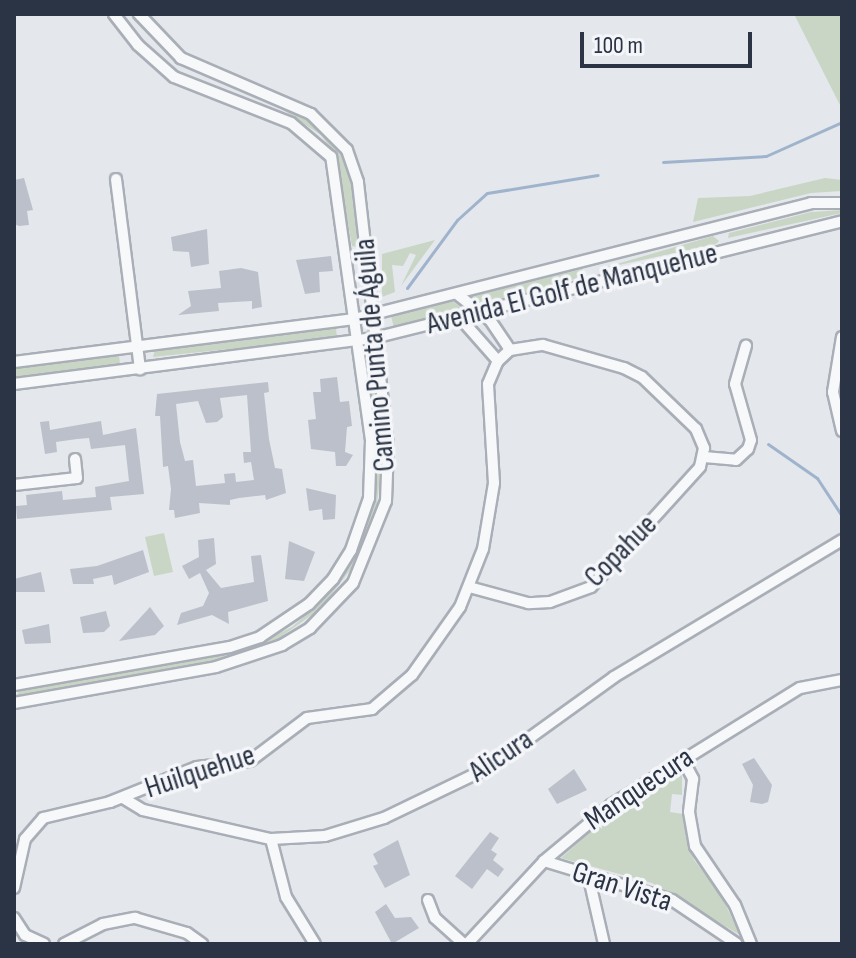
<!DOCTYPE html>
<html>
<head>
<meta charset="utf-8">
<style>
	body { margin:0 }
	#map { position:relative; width:856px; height:958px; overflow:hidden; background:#e4e7ec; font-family:"Sofia Sans Condensed",sans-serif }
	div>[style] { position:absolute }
	.green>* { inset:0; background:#c9d6c5 }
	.stream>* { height:3px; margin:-1.5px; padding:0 1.5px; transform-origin:1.5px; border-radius:1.5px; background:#9fb4cc }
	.building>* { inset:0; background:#bbc0ca }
	.roads { filter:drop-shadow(2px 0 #a9aeb7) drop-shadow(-2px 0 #a9aeb7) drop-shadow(0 2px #a9aeb7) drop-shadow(0 -2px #a9aeb7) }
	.minor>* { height:10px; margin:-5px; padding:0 5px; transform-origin:5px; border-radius:5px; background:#f7f8fa }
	span { translate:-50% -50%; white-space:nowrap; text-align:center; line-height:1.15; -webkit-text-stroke:7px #f4f6f9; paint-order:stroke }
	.street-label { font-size:30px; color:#2b3445 }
	.frame { position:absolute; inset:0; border:16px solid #2b3445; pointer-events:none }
	.scale { position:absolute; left:580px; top:32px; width:172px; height:36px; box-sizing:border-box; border:4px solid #2b3445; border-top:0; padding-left:10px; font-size:24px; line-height:28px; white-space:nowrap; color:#2b3445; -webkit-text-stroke:6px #f4f6f9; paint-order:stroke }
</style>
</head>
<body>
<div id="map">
	<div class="green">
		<div style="clip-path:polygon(794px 14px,842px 14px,842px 109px)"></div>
		<div style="clip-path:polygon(280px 108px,313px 123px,344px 159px,352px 184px,358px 247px,352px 246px,336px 156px,321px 135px)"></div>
		<div style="clip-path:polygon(825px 178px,842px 180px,842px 191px,811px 193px,693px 222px,698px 198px,750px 196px)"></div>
		<div style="clip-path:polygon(842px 210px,842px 213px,728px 238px,729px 233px,811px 212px)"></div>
		<div style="clip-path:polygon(713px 236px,719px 241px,716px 244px,596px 270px)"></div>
		<div style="clip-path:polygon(435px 240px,401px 286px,416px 255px,410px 253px,403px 266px,392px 265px,395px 292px,382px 297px,382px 254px)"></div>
		<div style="clip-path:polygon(582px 269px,585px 276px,479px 308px,469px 297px)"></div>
		<div style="clip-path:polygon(451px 300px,466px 311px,394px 328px,391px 316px)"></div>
		<div style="clip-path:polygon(336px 328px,337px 338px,153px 357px,155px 350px)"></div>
		<div style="clip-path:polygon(119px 355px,120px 364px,14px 377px,14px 368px)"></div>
		<div style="clip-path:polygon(370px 355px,382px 458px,376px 513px,358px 560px,320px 609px,271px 644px,226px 659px,14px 697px,22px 689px,242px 651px,292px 627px,320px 603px,352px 562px,374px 506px,378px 459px,366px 356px)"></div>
		<div style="clip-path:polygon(164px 533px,173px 572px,154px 576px,145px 537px)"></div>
		<div style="clip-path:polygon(677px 772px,682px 776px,682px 795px,672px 794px,670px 812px,683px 814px,694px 860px,720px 893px,740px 935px,652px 883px,561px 858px,616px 809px)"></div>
	</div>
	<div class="stream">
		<div style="left:663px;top:162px;width:103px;rotate:-3.3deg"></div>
		<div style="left:766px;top:156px;width:83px;rotate:-24.1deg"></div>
		<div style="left:407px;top:288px;width:84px;rotate:-53.7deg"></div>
		<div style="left:457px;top:220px;width:40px;rotate:-42deg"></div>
		<div style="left:487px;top:193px;width:112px;rotate:-9.2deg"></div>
		<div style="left:768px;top:444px;width:60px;rotate:34.8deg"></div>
		<div style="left:817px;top:478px;width:45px;rotate:56.7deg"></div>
	</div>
	<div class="building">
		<div style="clip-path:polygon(24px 178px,33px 210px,27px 211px,29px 225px,19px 226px,14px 224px,14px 180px)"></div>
		<div style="clip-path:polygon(207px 229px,209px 264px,191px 267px,189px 252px,173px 251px,171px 237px)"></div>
		<div style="clip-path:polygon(331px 256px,333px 271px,319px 272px,320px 292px,305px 294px,296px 260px)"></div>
		<div style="clip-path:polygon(241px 268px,258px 272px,262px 307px,252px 309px,252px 301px,218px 303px,219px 311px,178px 315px,191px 306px,188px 291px,221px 288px,219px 271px)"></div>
		<div style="clip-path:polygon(337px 377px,340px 402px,349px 401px,352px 426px,347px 427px,345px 452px,353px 455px,346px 466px,336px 466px,335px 452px,311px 449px,308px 420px,316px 419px,313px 392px,321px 392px,320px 379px)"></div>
		<div style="clip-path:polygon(evenodd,268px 382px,269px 392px,264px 393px,269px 439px,275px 468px,282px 469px,286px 493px,266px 500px,265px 495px,239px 498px,230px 500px,230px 505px,199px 503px,200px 513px,175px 518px,174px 510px,169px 510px,171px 489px,168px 466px,163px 467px,160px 416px,155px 416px,157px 394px,268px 382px,247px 395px,251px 452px,243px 452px,244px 463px,251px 462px,254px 480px,236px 482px,235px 473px,224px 474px,225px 483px,196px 486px,193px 460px,185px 461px,180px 442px,176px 404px,198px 401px,206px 423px,217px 422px,223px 417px,220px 398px,247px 395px)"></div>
		<div style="clip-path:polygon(49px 421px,50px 430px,101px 421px,103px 435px,136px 428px,144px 494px,110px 497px,112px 510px,17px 519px,16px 506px,27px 505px,26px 495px,62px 491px,63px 500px,96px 497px,95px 487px,129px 481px,125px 445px,91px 449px,89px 438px,77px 439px,56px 442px,57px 452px,45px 454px,40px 422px)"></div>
		<div style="clip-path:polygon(306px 488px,336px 495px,335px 519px,323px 520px,322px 509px,309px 511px)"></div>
		<div style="clip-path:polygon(214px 538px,216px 564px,206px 570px,221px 588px,254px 582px,251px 556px,261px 555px,268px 601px,228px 612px,229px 624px,212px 615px,177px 625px,181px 613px,203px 606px,209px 593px,200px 573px,189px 579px,182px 566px,199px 557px,198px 540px)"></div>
		<div style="clip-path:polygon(289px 541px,315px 552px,304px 581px,285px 579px)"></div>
		<div style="clip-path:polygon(143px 550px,149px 572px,114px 585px,112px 575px,93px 579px,94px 584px,73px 584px,70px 569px,97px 566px)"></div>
		<div style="clip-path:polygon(41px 572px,45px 592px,14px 592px,14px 579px)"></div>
		<div style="clip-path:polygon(150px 607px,164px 626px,155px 635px,119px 641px)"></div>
		<div style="clip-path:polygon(106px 611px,110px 626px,104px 632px,83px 633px,80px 617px)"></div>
		<div style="clip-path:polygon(49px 624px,51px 643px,25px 644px,22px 630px)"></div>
		<div style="clip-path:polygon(754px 758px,772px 785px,768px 802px,762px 804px,750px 802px,753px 785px,742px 764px)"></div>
		<div style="clip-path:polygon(574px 769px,587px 790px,557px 804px,548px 789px)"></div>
		<div style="clip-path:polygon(490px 832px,499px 838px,491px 850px,497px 854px,493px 860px,504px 869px,498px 877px,487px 869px,472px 889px,455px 876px)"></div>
		<div style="clip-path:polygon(398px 840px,410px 875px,385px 888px,373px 866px,378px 864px,373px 854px)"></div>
		<div style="clip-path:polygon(386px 904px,395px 918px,411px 917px,419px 928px,392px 944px,375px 912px)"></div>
	</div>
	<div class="roads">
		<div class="minor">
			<div style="left:116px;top:179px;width:192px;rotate:82.8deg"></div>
			<div style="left:457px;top:294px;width:42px;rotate:38.2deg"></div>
			<div style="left:490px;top:320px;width:36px;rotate:56deg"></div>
			<div style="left:461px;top:319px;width:56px;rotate:48.6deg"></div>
			<div style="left:842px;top:337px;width:56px;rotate:99.3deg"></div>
			<div style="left:833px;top:392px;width:40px;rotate:77deg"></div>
			<div style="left:14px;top:362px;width:343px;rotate:-7.2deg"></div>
			<div style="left:354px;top:319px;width:471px;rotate:-14.2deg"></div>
			<div style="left:811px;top:203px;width:31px"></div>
			<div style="left:14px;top:384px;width:363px;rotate:-7.3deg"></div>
			<div style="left:374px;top:338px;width:482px;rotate:-14deg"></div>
			<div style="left:704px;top:457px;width:32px;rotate:5deg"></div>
			<div style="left:736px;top:460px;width:16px;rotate:-43deg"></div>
			<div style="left:748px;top:449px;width:9px;rotate:-72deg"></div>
			<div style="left:751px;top:440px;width:58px;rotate:-105.9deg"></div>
			<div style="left:735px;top:384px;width:40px;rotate:-74deg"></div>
			<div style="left:14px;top:485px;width:63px;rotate:-6.3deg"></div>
			<div style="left:77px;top:478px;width:19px;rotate:-96deg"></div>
			<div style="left:14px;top:685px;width:219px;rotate:-10deg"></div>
			<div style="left:230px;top:647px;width:32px;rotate:-18deg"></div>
			<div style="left:260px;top:637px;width:59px;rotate:-34deg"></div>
			<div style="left:309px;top:604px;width:35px;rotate:-46deg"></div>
			<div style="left:333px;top:579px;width:34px;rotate:-58deg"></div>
			<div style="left:351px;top:550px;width:55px;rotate:-70.9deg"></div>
			<div style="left:369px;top:498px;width:58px;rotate:-88deg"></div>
			<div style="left:371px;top:440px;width:286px;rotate:-98deg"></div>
			<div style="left:331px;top:157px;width:52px;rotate:-139.6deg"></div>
			<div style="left:291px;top:123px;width:126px;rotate:-158.5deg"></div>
			<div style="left:174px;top:77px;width:48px;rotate:-138.4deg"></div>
			<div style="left:138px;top:45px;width:39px;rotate:-128deg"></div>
			<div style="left:14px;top:703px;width:205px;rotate:-10.1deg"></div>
			<div style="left:216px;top:667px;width:70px;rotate:-18.4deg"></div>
			<div style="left:282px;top:645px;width:33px;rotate:-31deg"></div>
			<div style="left:310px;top:628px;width:62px;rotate:-46.3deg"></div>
			<div style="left:353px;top:583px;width:88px;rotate:-68.1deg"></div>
			<div style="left:386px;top:501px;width:55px;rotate:-87.9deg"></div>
			<div style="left:388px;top:446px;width:266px;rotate:-96.5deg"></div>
			<div style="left:358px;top:182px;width:34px;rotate:-109deg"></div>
			<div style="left:347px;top:150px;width:51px;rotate:-135deg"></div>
			<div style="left:311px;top:114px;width:142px;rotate:-156.7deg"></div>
			<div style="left:181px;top:58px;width:61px;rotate:-133.7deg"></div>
			<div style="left:682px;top:758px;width:24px;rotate:62deg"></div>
			<div style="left:693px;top:779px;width:33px;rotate:97deg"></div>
			<div style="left:689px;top:812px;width:35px;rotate:80deg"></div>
			<div style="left:695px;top:846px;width:71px;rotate:55.9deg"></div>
			<div style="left:735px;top:905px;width:42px;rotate:67.7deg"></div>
			<div style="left:123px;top:798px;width:23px;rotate:31deg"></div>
			<div style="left:143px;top:810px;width:131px;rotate:12.8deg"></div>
			<div style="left:271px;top:839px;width:54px;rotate:-3.2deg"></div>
			<div style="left:325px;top:836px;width:62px;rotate:-17deg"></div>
			<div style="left:384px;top:818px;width:115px;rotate:-25.7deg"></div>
			<div style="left:488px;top:768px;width:155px;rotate:-35.8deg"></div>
			<div style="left:614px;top:677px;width:266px;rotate:-31deg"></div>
			<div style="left:271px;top:839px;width:60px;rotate:75.5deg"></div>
			<div style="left:286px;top:897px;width:55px;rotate:58.3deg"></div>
			<div style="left:544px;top:861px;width:134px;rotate:16.9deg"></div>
			<div style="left:672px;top:900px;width:78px;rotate:34.1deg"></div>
			<div style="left:588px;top:874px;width:72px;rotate:77.1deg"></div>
			<div style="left:14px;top:888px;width:50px;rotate:-77.3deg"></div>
			<div style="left:25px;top:839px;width:28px;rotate:-49deg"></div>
			<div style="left:43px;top:818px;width:69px;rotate:-13.4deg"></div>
			<div style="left:110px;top:802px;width:94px;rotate:-21.9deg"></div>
			<div style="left:197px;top:767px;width:53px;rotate:-6.5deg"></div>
			<div style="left:250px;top:761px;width:71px;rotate:-37deg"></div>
			<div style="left:307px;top:718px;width:66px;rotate:-7.9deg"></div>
			<div style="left:372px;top:709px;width:52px;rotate:-40.4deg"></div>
			<div style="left:412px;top:675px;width:83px;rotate:-54.8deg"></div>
			<div style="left:460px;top:607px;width:62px;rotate:-68.4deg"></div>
			<div style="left:483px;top:549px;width:67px;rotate:-80.5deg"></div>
			<div style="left:494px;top:483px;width:99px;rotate:-93.5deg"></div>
			<div style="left:488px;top:384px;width:25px;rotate:-67deg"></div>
			<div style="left:498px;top:361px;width:16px;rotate:-43deg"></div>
			<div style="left:510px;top:350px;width:33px;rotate:-9deg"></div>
			<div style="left:543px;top:345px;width:84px;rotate:15.9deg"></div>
			<div style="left:624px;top:368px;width:20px;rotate:27deg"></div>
			<div style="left:642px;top:377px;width:75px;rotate:43.9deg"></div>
			<div style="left:696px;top:429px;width:21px;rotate:67deg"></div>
			<div style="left:704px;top:448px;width:19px;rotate:102deg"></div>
			<div style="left:700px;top:467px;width:162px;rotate:132.2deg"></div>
			<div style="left:591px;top:587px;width:44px;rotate:159.9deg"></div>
			<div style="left:550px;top:602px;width:22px;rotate:177deg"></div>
			<div style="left:528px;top:603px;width:61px;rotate:-164.8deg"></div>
			<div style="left:428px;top:900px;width:19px;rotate:69deg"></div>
			<div style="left:435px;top:918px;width:39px;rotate:42deg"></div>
			<div style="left:14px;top:918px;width:20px;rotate:57deg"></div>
			<div style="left:25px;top:935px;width:21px;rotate:25deg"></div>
			<div style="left:64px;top:944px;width:44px;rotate:-27.1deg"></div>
			<div style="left:103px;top:924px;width:33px;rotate:-11deg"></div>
			<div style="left:135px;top:918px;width:54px;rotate:16.1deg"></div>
			<div style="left:187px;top:933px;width:19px;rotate:36deg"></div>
			<div style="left:467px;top:944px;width:113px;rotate:-47.1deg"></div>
			<div style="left:544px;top:861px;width:87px;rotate:-39.9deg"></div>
			<div style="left:611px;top:805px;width:222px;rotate:-31.8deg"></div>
			<div style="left:800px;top:688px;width:43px;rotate:-10.8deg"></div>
		</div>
	</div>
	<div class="street-label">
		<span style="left:572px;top:289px;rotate:-14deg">Avenida El Golf de Manquehue</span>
		<span style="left:375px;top:355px;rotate:-95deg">Camino Punta de Águila</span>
		<span style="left:621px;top:551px;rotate:-45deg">Copahue</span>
		<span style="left:501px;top:756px;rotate:-34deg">Alicura</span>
		<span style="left:200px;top:772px;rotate:-18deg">Huilquehue</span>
		<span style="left:639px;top:789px;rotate:-34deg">Manquecura</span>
		<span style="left:622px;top:887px;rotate:18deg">Gran Vista</span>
	</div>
	<div class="frame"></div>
	<div class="scale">100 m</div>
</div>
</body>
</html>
